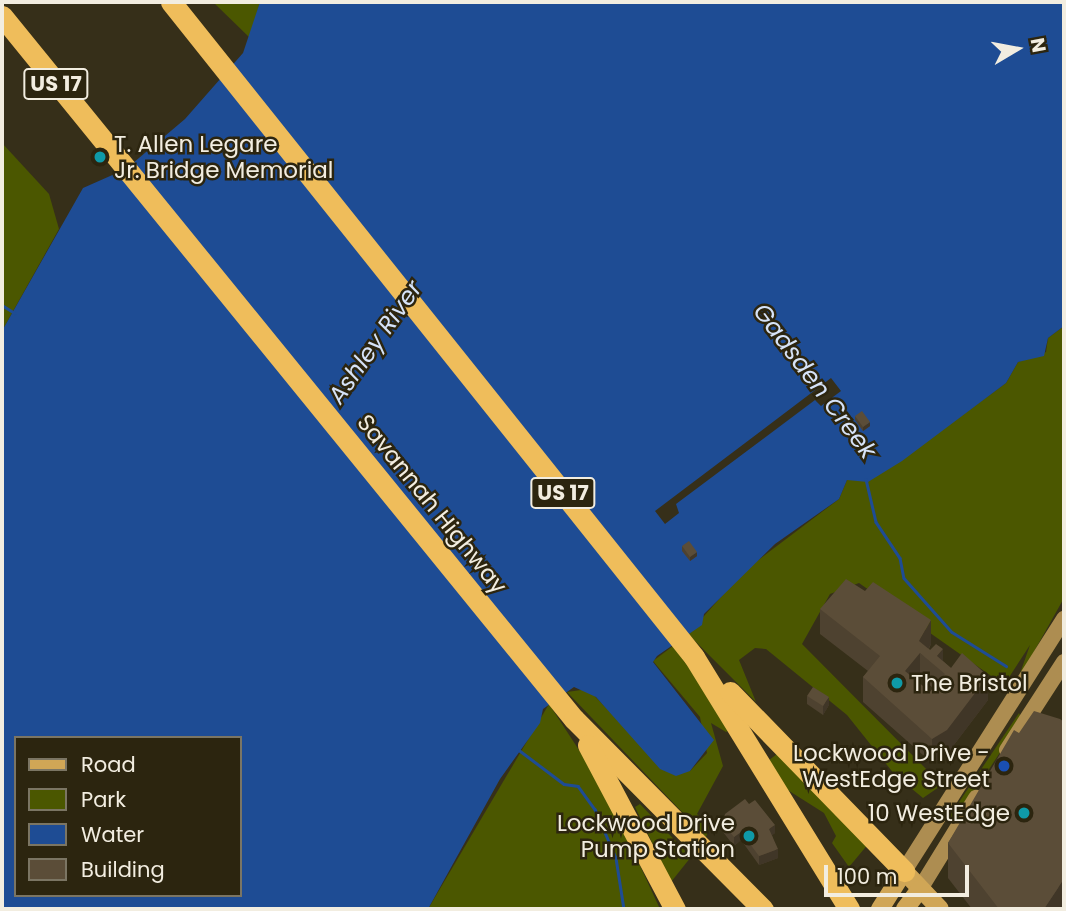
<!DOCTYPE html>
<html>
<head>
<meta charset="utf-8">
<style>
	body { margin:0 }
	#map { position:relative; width:1066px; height:911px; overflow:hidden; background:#362f19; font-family:Poppins,sans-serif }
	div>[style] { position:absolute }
	.green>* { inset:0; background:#4b5700 }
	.water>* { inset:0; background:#1e4c94 }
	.pier>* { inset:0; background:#362f19 }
	.stream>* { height:2.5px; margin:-1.25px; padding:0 1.25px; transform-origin:1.25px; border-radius:1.25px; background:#1e4c94 }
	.secondary>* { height:16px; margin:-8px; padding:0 8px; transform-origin:8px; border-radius:8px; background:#ad8d51 }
	.primary>* { height:18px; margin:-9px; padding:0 9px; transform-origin:9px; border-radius:9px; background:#d0a656 }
	.highway>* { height:21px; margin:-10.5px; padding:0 10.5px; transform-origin:10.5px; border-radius:10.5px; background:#efbd5b }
	.wall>* { inset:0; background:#4e4230 }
	.shaded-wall>* { inset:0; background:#403627 }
	.building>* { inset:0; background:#5b4d38 }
	.dots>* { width:19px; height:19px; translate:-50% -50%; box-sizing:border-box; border:4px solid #2c250f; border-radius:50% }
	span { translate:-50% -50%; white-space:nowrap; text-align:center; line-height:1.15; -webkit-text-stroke:5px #2c250f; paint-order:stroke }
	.shield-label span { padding:2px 5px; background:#2c250f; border:2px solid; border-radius:5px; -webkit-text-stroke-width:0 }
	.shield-label { font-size:21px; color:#f2ede0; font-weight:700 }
	.poi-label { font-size:23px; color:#f2ede0 }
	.left { translate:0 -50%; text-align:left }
	.right { translate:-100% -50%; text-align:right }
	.street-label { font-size:23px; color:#f2ede0 }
	.water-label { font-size:24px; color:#d6e3f8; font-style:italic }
	.frame { position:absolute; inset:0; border:4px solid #f2ede0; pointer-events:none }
	.legend { position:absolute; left:14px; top:736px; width:228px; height:161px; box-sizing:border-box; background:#2c250f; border:2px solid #7b7563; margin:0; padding:9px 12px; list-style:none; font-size:21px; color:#f2ede0 }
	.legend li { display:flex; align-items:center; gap:14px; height:35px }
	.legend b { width:35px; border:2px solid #7b7563 }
	.north { position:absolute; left:982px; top:14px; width:70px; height:70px; -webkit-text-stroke:5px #2c250f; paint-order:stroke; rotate:80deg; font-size:19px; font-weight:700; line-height:28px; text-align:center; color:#f2ede0 }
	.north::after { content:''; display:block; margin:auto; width:24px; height:32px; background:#f2ede0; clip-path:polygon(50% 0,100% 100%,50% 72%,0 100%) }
	.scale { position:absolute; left:824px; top:865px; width:145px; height:32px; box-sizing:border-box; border:4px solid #f2ede0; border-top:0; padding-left:9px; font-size:21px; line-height:24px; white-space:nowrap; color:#f2ede0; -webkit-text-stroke:5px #2c250f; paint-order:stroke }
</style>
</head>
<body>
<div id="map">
	<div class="green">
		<div style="clip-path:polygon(213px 2px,260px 2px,250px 38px)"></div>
		<div style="clip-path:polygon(2px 143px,49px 194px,59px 229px,2px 331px)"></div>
		<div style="clip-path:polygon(1064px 326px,1064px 598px,1017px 682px,1030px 645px,1004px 685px,859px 583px,830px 594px,802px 644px,942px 785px,923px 798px,895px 775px,847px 715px,766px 649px,755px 648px,739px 660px,756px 702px,688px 634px,745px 570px,839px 499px,847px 480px,923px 444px,1006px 383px,1018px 362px,1046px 352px,1048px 338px)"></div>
		<div style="clip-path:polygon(673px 646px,733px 728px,726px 732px,711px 723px,723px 766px,697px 814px,710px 826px,706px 837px,567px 692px,588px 689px,630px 733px,690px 771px,707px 753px,700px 717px,653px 661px)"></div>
		<div style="clip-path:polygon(549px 704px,605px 790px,660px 909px,428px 909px)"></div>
		<div style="clip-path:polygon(1019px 713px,1022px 719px,957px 818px,949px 817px)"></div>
		<div style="clip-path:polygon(777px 754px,869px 843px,849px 867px,832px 843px,836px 836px,824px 813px,756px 770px)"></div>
		<div style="clip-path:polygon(640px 804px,691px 857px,671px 882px,635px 807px)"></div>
	</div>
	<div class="water">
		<div style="clip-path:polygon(evenodd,260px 2px,1064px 2px,1064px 326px,1048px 338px,1044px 356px,1018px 362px,1006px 383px,902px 461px,868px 482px,847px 480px,839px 499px,775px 544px,704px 614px,702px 625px,657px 656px,653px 662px,714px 740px,690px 771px,676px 776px,660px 769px,596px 697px,574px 687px,543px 709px,540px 723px,500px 779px,428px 909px,2px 909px,2px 331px,83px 188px,126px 169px,185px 119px,243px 53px,260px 2px,16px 738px,240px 738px,240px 895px,16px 895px,16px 738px)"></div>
	</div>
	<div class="pier">
		<div style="clip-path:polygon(831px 378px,841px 391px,821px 406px,815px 400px,676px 504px,679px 513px,665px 524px,655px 511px)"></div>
	</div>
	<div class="stream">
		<div style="left:2px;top:305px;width:15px;rotate:32deg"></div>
		<div style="left:866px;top:479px;width:44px;rotate:76.9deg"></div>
		<div style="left:876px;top:522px;width:43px;rotate:56.3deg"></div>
		<div style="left:900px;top:558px;width:20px;rotate:79deg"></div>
		<div style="left:904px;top:578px;width:72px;rotate:48.4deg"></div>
		<div style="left:952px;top:632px;width:64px;rotate:32.2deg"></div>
		<div style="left:519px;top:750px;width:56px;rotate:37.1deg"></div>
		<div style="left:564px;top:784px;width:14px;rotate:8deg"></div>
		<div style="left:578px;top:786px;width:29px;rotate:54deg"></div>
		<div style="left:595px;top:809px;width:53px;rotate:66.8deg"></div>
		<div style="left:616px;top:858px;width:52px;rotate:81.1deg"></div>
	</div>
	<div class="secondary">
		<div style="left:1007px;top:750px;width:105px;rotate:-57.1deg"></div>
		<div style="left:904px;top:871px;width:299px;rotate:-57.6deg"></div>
		<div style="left:920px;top:889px;width:107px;rotate:-58.4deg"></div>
	</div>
	<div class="primary">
		<div style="left:880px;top:909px;width:45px;rotate:-57.7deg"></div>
		<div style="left:904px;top:871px;width:52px;rotate:46.5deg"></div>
		<div style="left:905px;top:909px;width:25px;rotate:-53deg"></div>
	</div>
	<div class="highway">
		<div style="left:171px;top:2px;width:838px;rotate:51.39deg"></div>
		<div style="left:694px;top:657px;width:296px;rotate:58.4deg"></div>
		<div style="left:2px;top:16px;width:906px;rotate:50.87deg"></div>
		<div style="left:574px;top:719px;width:268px;rotate:45.2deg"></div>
		<div style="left:730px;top:692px;width:250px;rotate:45.8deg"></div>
		<div style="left:588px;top:745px;width:186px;rotate:62.1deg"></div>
	</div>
	<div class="wall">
		<div style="clip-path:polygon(855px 416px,870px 426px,863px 431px,855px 420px)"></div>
		<div style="clip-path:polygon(682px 546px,697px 556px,690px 561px,682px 551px)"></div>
		<div style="clip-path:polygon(evenodd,820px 609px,931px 644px,929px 649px,988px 700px,947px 754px,932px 763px,863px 702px,863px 677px,868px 671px,820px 634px,820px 609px,920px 677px,933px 688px,930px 692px,917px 681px,920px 677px)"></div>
		<div style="clip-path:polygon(807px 696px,829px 705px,823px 715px,807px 704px)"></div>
		<div style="clip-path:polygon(1019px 733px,1064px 909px,972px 909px,948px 878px,948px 843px)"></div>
		<div style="clip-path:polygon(749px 804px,775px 833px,772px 835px,778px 858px,759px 865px,741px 840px,734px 846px,723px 832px,723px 824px)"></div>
	</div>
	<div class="shaded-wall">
		<div style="clip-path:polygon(870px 422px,870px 426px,863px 431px,863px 427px)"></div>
		<div style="clip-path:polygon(697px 552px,697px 556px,690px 561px,690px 557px)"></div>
		<div style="clip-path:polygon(931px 620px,931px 644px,924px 656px,920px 653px,920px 677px,905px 695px,905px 671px,919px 641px)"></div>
		<div style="clip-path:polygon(943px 649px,943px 672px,937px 656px)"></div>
		<div style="clip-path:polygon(988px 676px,988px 700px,947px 754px,932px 763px,932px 739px)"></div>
		<div style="clip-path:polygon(829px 697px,829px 705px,823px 715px,823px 706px)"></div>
		<div style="clip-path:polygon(775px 825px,775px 833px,769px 838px,769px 829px)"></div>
		<div style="clip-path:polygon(741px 832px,741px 840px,734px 846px,734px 837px)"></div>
		<div style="clip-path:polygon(778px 849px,778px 858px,759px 865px,759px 856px)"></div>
		<div style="clip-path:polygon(1064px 879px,1064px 909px,1044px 909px)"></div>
	</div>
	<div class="building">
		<div style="clip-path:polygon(862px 411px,870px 422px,863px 427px,855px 416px)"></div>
		<div style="clip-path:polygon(689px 541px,697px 552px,690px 557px,682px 546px)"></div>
		<div style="clip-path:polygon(evenodd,846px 579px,865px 591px,873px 582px,931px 620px,919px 641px,930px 650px,936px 644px,943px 649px,937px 656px,951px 668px,962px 653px,988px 676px,947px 730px,932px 739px,863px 677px,880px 656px,820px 609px,846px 579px,920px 653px,945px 674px,930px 692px,905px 671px,920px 653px)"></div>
		<div style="clip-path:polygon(813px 687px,829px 697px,823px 706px,807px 696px)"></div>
		<div style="clip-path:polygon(1034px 711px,1060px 719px,1064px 722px,1064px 879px,1044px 909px,999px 909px,948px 843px,1014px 730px,1019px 733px)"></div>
		<div style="clip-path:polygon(745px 799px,749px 804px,755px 800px,775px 825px,769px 829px,778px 849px,759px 856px,741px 832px,734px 837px,723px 824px,725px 814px)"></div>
	</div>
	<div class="dots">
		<div style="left:100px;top:157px;background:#0f9aa8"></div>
		<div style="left:897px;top:683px;background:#0f9aa8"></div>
		<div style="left:1004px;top:766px;background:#1a4fb4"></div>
		<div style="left:1024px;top:813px;background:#0f9aa8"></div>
		<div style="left:749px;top:836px;background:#0f9aa8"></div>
	</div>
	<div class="shield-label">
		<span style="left:56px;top:84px">US 17</span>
		<span style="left:563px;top:493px">US 17</span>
	</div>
	<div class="poi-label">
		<span class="left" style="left:114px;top:157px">T. Allen Legare<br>Jr. Bridge Memorial</span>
		<span class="left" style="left:911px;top:683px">The Bristol</span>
		<span class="right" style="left:990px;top:766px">Lockwood Drive -<br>WestEdge Street</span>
		<span class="right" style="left:1010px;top:813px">10 WestEdge</span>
		<span class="right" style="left:735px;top:836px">Lockwood Drive<br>Pump Station</span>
	</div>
	<div class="street-label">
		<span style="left:432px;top:504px;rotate:51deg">Savannah Highway</span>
	</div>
	<div class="water-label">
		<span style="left:375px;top:342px;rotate:-55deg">Ashley River</span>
		<span style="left:815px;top:381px;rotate:53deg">Gadsden Creek</span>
	</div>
	<div class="frame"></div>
	<ul class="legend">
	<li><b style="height:9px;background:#d0a656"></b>Road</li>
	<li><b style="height:19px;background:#4b5700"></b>Park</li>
	<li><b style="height:19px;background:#1e4c94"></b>Water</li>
	<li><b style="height:19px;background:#5b4d38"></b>Building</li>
	</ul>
	<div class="north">N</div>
	<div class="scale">100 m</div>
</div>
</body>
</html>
